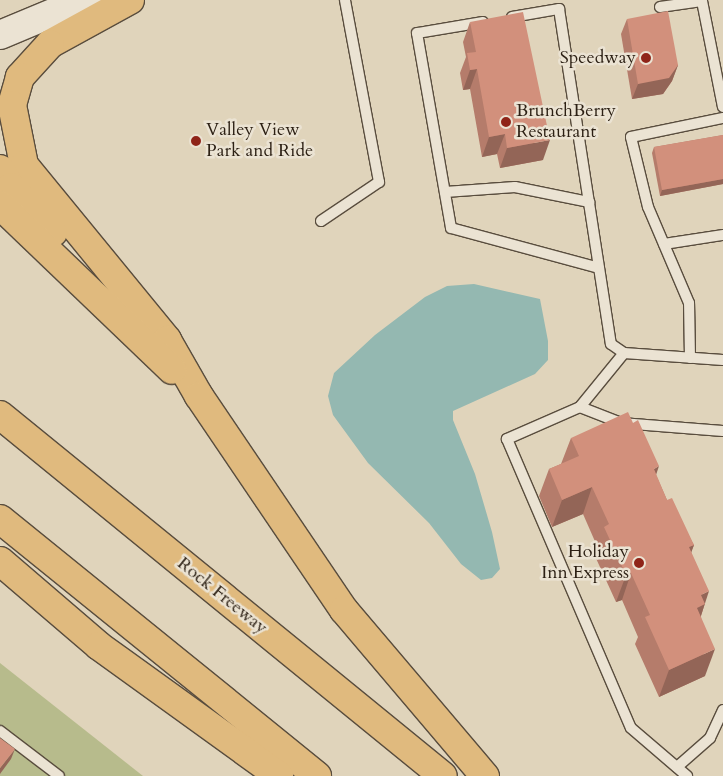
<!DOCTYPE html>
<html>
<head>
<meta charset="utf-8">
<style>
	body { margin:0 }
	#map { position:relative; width:723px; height:776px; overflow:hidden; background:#e0d4bb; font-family:Cardo,serif }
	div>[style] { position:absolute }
	.green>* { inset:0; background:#b7bb8c }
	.water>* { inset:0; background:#94b8b1 }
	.roads { filter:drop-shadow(1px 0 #594d3e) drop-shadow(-1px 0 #594d3e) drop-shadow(0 1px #594d3e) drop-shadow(0 -1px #594d3e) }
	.service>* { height:10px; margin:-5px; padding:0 5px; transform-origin:5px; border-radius:5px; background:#ebe3d3 }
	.secondary>* { height:28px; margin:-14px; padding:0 14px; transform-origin:14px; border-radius:14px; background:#ebe3d3 }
	.motorway>* { height:28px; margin:-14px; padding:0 14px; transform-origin:14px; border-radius:14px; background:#e0ba7e }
	.wall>* { inset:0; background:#b57c6b }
	.shaded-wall>* { inset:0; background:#936557 }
	.building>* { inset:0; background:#d2907c }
	.dots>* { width:14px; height:14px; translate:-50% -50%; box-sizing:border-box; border:2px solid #ebe3d3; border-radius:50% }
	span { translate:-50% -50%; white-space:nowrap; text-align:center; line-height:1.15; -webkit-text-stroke:5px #ebe3d3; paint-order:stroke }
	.poi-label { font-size:18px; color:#2c2014 }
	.right { translate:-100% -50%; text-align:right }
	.left { translate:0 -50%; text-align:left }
	.street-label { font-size:18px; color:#2c2014 }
</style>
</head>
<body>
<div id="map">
	<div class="green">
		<div style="clip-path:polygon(0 663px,143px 776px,0 776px)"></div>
	</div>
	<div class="water">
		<div style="clip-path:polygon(474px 284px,540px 299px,548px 341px,548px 360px,535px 374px,453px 411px,453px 420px,475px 474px,492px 532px,500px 569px,492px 578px,481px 580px,461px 564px,429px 523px,368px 463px,333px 415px,328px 396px,334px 373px,375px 335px,425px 297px,447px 286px)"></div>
	</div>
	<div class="roads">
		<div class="service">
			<div style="left:660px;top:7px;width:42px;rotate:-8.1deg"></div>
			<div style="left:702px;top:1px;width:108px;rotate:78.8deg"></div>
			<div style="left:512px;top:17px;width:48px;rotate:-9.7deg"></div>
			<div style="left:559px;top:9px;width:339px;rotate:81.2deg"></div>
			<div style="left:611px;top:344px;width:16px;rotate:35deg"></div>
			<div style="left:624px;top:353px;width:99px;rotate:4deg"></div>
			<div style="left:483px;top:22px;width:67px;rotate:170.5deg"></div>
			<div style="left:417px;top:33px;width:198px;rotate:80.1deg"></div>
			<div style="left:451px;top:228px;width:153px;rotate:15.1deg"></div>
			<div style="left:445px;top:192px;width:70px;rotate:-4.1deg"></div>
			<div style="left:515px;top:187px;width:76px;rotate:11.5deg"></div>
			<div style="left:321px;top:221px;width:70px;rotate:-33.9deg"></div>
			<div style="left:379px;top:182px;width:185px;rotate:-100.6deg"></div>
			<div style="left:664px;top:244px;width:60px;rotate:-8.7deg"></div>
			<div style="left:624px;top:353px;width:70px;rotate:129.2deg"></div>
			<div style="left:580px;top:407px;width:80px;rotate:156.3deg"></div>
			<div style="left:507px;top:439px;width:314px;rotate:66.8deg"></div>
			<div style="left:631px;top:728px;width:74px;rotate:40.6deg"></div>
			<div style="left:690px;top:358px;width:55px;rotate:-91deg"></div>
			<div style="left:689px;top:303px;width:104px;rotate:-113.1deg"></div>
			<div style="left:648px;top:207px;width:72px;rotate:-103.7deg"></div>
			<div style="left:631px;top:137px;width:94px;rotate:-11.7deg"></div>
			<div style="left:580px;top:407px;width:44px;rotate:21.3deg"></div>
			<div style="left:621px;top:423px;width:102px;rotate:4.5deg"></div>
			<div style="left:0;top:731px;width:74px;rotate:37.3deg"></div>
			<div style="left:677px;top:767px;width:44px;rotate:-41.3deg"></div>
			<div style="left:710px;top:738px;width:31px;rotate:-65deg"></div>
		</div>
		<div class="secondary">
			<div style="left:0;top:35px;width:80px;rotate:-22.7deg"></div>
			<div style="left:74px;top:4px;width:21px;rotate:-11deg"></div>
		</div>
		<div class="motorway">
			<div style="left:130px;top:0;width:91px;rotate:151.2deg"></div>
			<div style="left:50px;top:44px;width:45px;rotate:132.3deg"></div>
			<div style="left:20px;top:77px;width:29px;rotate:106deg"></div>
			<div style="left:12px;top:105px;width:61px;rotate:78.7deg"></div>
			<div style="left:24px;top:165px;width:226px;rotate:50.7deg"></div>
			<div style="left:167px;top:340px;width:64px;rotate:60.3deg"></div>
			<div style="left:199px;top:396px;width:258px;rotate:55.9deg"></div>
			<div style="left:344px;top:610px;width:218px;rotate:49.7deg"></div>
			<div style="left:0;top:169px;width:21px;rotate:59deg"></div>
			<div style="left:11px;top:187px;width:62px;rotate:47.6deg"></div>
			<div style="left:0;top:205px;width:238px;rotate:43.8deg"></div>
			<div style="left:0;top:415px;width:571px;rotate:39.18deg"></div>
			<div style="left:0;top:519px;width:408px;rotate:39deg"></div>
			<div style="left:0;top:561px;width:130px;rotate:40.6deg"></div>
			<div style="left:99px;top:646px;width:222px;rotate:35.8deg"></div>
		</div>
	</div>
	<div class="wall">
		<div style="clip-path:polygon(627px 19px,678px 65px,672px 81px,663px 94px,632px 99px,621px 34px)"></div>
		<div style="clip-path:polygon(470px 22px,543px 160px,500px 168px,497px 154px,482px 157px,470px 89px,463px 90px,460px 73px,466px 57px,463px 42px)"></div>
		<div style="clip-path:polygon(723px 135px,723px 184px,660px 196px,652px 153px,654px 147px)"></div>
		<div style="clip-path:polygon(571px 438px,656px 475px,667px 500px,694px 545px,691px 552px,705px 603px,701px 616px,705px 676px,659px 697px,635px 644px,638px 637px,622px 600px,616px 602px,594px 554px,597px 546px,583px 514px,552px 527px,539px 496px,549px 469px,561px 464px)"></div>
	</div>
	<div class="shaded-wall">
		<div style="clip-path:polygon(678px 65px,672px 81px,663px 94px,632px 99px,638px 84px)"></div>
		<div style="clip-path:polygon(477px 69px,470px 89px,463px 90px,470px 70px)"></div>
		<div style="clip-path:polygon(505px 134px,497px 154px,482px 157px,489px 137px)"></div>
		<div style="clip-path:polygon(550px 140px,543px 160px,500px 168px,507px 148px)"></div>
		<div style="clip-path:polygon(723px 179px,723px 184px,660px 196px,662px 190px)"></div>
		<div style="clip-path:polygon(659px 466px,650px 493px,654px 469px)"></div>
		<div style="clip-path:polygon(592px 487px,583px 514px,552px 527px,562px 500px)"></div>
		<div style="clip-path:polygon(694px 545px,684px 572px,689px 547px)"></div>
		<div style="clip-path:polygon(631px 573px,622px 600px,616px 602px,626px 575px)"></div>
		<div style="clip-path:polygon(709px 591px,696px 631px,687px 635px,701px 595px)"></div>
		<div style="clip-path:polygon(715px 649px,705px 676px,659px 697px,669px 670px)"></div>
		<div style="clip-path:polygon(15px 749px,11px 759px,0 774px,0 768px)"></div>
	</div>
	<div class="building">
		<div style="clip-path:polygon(668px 11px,678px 65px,669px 78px,638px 84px,627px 19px)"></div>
		<div style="clip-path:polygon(523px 12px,550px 140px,507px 148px,505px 134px,489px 137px,477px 69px,470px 70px,467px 53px,476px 52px,470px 22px)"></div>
		<div style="clip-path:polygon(723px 135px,723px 179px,662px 190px,654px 147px)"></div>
		<div style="clip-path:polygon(628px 412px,633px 423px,638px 420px,659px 466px,654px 469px,667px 500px,672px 498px,694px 545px,689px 547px,709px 591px,701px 595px,705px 604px,697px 608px,715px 649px,669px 670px,645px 617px,650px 615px,631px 573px,626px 575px,604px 527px,609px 524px,592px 487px,562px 500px,549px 469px,579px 456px,571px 438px)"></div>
		<div style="clip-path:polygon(0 738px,15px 749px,0 768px)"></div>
	</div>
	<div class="dots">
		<div style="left:646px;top:58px;background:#8f2418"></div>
		<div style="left:506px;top:122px;background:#8f2418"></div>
		<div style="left:196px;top:141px;background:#8f2418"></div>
		<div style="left:639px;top:563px;background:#8f2418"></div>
	</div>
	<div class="poi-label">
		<span class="right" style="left:636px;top:58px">Speedway</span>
		<span class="left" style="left:516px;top:122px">BrunchBerry<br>Restaurant</span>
		<span class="left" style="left:206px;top:141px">Valley View<br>Park and Ride</span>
		<span class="right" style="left:629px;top:563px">Holiday<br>Inn Express</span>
	</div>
	<div class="street-label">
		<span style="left:222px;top:596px;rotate:39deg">Rock Freeway</span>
	</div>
</div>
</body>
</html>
